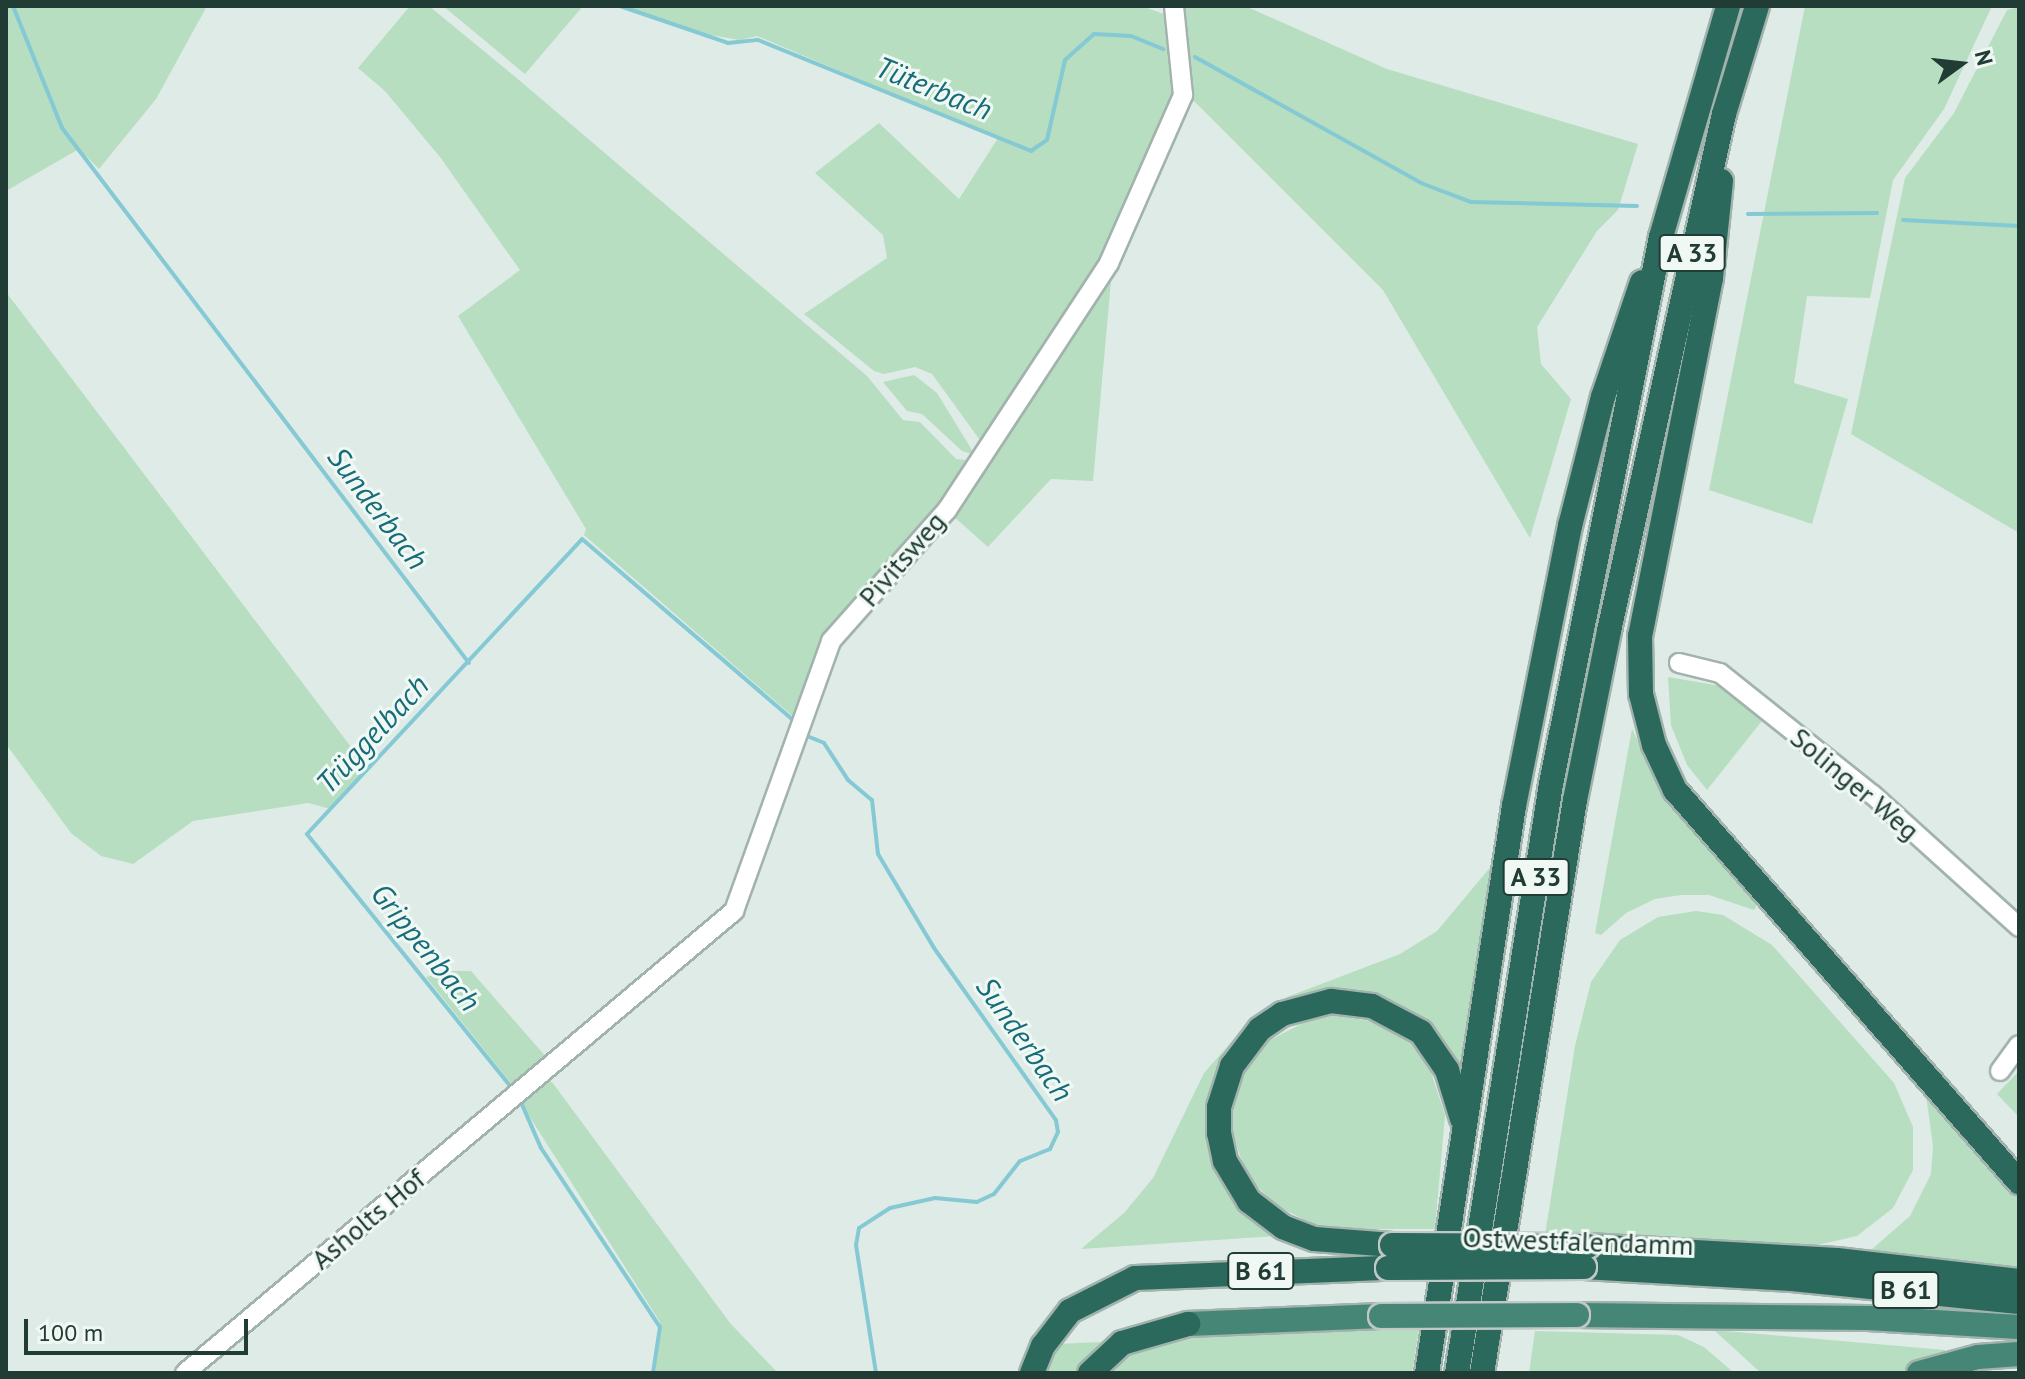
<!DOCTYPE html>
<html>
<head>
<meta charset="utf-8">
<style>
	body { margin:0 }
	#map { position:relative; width:2025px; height:1379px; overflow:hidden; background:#dfebe6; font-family:"PT Sans",sans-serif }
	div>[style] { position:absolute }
	.green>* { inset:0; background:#b7dec0 }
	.stream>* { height:4px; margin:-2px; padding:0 2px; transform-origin:2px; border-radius:2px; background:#84c9d3 }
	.roads { filter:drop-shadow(2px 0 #a2b3ad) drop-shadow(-2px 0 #a2b3ad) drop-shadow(0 2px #a2b3ad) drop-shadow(0 -2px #a2b3ad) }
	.minor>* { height:18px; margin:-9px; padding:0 9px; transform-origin:9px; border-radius:9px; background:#fff }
	.trunk>* { height:24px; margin:-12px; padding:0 12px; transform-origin:12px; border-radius:12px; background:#468676 }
	.motorway>* { height:24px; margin:-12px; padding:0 12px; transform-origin:12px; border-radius:12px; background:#2a695b }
	.bridges { filter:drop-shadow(2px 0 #c1c8c6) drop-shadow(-2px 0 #c1c8c6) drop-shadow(0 2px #c1c8c6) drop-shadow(0 -2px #c1c8c6) }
	.trunk-bridge>* { height:24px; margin:-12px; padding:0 12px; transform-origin:12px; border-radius:12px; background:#468676 }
	.motorway-bridge>* { height:24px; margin:-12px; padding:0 12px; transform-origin:12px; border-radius:12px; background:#2a695b }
	span { translate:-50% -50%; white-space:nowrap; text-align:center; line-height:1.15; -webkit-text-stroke:6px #f0f8f4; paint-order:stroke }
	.shield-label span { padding:2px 6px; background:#f0f8f4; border:2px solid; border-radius:6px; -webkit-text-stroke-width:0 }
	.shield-label { font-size:26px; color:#203c34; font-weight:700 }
	.street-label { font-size:28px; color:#203c34 }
	.water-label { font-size:30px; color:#176c7a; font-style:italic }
	.frame { position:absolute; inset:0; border:8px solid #203c34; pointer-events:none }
	.north { position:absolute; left:1921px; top:24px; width:80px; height:80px; -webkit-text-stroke:6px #f0f8f4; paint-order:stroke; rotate:75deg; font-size:22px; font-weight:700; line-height:32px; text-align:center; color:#203c34 }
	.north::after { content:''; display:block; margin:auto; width:28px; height:36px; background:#203c34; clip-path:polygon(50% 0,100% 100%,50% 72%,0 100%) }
	.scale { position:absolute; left:24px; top:1319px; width:224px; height:36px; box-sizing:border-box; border:4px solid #203c34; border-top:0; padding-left:10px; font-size:24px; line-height:28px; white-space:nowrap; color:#203c34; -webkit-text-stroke:6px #f0f8f4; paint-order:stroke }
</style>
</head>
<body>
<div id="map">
	<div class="green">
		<div style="clip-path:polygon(6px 6px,207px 6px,156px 99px,99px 169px,79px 149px,6px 191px)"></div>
		<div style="clip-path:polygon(410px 6px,429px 6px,519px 80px,867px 376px,903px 420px,920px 422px,956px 459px,965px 460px,967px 466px,941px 507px,825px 636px,796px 719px,584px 535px,586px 529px,458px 316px,520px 270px,440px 157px,385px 91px,358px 68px)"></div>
		<div style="clip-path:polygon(443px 6px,583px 6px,525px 74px)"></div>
		<div style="clip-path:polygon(615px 6px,1142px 6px,1166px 15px,1174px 94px,1115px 235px,985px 447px,932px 374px,915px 367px,884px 374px,874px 371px,804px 314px,887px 258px,883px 235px,815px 173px,879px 123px,959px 199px,998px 138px,757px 36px,739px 40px,700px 33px)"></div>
		<div style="clip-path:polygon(1180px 6px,1245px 6px,1387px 69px,1638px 144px,1618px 210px,1597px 231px,1537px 327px,1541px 364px,1571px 399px,1530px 538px,1383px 290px,1192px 99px)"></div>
		<div style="clip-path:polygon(1805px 6px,1992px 6px,1944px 109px,1893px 180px,1870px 298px,1807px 296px,1794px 383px,1848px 399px,1812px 524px,1709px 490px)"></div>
		<div style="clip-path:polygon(2019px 7px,2019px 533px,1851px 434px,1905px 178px,1954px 113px,2007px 10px)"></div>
		<div style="clip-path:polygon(1105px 276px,1111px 281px,1093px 481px,1051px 479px,988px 547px,952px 515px)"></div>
		<div style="clip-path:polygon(6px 292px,367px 768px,331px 809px,308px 803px,193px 821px,133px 864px,101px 856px,71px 833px,6px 744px)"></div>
		<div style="clip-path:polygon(914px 375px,937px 393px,975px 455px,962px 451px,922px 414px,907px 411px,883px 382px)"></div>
		<div style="clip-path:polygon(1668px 677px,1726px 687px,1765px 717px,1707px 790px,1687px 765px,1671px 725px)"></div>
		<div style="clip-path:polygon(1632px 729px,1671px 805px,1758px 903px,1754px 910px,1709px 895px,1681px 895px,1655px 899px,1626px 913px,1601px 935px,1595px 933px)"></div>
		<div style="clip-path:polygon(1498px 858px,1462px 1075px,1374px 998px,1256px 1025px,1212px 1136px,1277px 1236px,1081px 1249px,1124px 1213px,1153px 1178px,1204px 1073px,1248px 1023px,1287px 997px,1400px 954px,1437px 931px)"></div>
		<div style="clip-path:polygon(1696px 911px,1723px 915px,1772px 945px,1894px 1083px,1913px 1127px,1913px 1170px,1893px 1208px,1857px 1236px,1813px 1246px,1545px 1235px,1575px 1046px,1591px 982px,1620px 940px,1658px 917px)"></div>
		<div style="clip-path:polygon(450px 971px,471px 971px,547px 1058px,514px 1087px,426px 977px)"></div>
		<div style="clip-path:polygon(1334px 1015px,1381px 1023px,1411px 1041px,1427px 1060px,1445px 1115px,1435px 1229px,1344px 1229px,1313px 1224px,1275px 1205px,1247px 1175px,1232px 1133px,1233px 1105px,1242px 1074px,1270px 1040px,1309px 1020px)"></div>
		<div style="clip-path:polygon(2019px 1071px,2019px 1117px,1997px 1094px)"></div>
		<div style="clip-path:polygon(552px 1082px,730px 1323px,778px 1373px,655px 1373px,660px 1322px,519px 1100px,543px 1083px)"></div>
		<div style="clip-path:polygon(1926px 1095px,2019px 1199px,2019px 1268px,1871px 1250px,1910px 1216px,1931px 1174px,1933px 1146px)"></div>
		<div style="clip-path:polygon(1419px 1329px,1412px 1373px,1106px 1373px,1126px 1354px,1187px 1336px)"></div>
		<div style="clip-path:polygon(1714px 1330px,1945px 1350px,1945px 1353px,1900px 1373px,1761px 1373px)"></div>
		<div style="clip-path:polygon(1535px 1331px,1678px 1335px,1704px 1347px,1734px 1373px,1529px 1373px)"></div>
		<div style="clip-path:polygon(1101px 1342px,1076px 1373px,1045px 1373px,1058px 1344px)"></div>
	</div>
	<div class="stream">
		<div style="left:13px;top:6px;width:131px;rotate:68.1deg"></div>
		<div style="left:62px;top:128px;width:672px;rotate:52.74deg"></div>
		<div style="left:620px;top:6px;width:114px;rotate:18.9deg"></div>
		<div style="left:728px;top:43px;width:30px;rotate:-6deg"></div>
		<div style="left:758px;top:40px;width:295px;rotate:22.1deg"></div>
		<div style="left:1031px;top:151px;width:19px;rotate:-35deg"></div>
		<div style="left:1047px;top:140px;width:82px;rotate:-77.3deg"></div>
		<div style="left:1065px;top:60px;width:39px;rotate:-42deg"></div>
		<div style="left:1094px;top:34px;width:37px;rotate:3deg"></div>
		<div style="left:1131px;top:36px;width:35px;rotate:22deg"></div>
		<div style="left:1195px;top:57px;width:259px;rotate:29.1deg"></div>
		<div style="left:1421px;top:183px;width:53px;rotate:20.8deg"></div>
		<div style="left:1471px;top:202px;width:166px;rotate:1.4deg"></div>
		<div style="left:1748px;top:214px;width:129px;rotate:-0.4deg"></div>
		<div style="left:1903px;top:220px;width:116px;rotate:3deg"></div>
		<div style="left:807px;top:736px;width:18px;rotate:22deg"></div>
		<div style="left:824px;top:743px;width:44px;rotate:57deg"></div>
		<div style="left:848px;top:780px;width:31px;rotate:40deg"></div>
		<div style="left:872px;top:800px;width:54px;rotate:83.7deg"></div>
		<div style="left:878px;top:854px;width:109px;rotate:59.2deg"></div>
		<div style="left:934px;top:948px;width:211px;rotate:54.7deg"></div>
		<div style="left:1056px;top:1120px;width:12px;rotate:81deg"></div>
		<div style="left:1058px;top:1132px;width:19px;rotate:115deg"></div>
		<div style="left:1050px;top:1149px;width:32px;rotate:158deg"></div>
		<div style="left:1020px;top:1161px;width:42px;rotate:128.2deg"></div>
		<div style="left:994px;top:1194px;width:19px;rotate:155deg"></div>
		<div style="left:977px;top:1202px;width:42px;rotate:-174.6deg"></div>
		<div style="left:935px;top:1198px;width:46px;rotate:167.5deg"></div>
		<div style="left:890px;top:1208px;width:37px;rotate:147deg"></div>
		<div style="left:859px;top:1228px;width:17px;rotate:100deg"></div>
		<div style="left:856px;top:1245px;width:130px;rotate:81.1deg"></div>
		<div style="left:511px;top:1087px;width:325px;rotate:-128.9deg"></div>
		<div style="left:307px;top:834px;width:403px;rotate:-47deg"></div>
		<div style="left:582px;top:539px;width:278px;rotate:40.6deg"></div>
		<div style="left:520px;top:1100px;width:52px;rotate:66.4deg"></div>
		<div style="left:541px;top:1148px;width:215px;rotate:56.4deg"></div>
		<div style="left:660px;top:1327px;width:47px;rotate:98.7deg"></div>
	</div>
	<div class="roads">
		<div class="minor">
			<div style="left:1679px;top:663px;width:42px;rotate:13.7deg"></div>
			<div style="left:1720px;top:673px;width:196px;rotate:38.6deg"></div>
			<div style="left:1873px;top:795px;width:197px;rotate:42.1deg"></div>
			<div style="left:2000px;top:1071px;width:32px;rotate:-54deg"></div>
			<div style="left:185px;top:1373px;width:718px;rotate:-40.08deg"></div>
			<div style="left:734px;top:911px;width:287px;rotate:-70.2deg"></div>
			<div style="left:831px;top:641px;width:175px;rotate:-48.5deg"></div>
			<div style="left:947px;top:510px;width:295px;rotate:-56.7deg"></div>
			<div style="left:1109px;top:263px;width:184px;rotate:-66.2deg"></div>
			<div style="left:1183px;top:95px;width:89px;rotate:-95.8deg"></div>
		</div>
		<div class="trunk">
			<div style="left:1577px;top:1315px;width:291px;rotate:0.6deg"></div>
			<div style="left:1868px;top:1318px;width:151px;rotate:3.4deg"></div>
			<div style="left:1188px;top:1324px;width:193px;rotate:-2.4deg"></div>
			<div style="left:1919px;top:1373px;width:61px;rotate:-15.2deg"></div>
			<div style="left:1978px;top:1357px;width:41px;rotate:-4.2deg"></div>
		</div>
		<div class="motorway">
			<div style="left:1721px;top:181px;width:98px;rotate:95.9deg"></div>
			<div style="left:1711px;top:278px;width:365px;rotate:101.2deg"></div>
			<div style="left:1640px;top:636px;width:58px;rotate:89deg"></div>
			<div style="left:1641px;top:694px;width:53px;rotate:75.7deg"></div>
			<div style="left:1654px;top:745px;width:50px;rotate:65deg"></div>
			<div style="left:1675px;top:790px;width:522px;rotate:48.73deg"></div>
			<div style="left:1392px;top:1245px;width:78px;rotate:-175.6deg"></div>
			<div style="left:1314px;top:1239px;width:33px;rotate:-159deg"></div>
			<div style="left:1283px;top:1227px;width:43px;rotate:-142.6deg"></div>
			<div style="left:1249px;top:1201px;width:47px;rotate:-121deg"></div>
			<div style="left:1225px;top:1161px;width:29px;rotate:-102deg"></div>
			<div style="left:1219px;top:1133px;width:26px;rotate:-90deg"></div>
			<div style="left:1219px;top:1107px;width:43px;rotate:-72.4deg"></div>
			<div style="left:1232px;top:1066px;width:46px;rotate:-52.9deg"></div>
			<div style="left:1260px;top:1029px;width:27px;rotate:-34deg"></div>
			<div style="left:1282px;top:1014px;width:51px;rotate:-14.9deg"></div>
			<div style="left:1331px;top:1001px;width:41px;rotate:7deg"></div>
			<div style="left:1372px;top:1006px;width:55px;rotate:28deg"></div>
			<div style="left:1421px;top:1032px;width:46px;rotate:55.6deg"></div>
			<div style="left:1447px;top:1070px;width:51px;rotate:73deg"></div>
			<div style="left:1588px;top:1246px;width:249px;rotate:3.2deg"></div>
			<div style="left:1837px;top:1260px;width:183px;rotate:6.6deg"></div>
			<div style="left:1584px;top:1267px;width:208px;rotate:3.3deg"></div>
			<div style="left:1792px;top:1279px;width:228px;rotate:5.8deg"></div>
			<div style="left:1032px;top:1373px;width:29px;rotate:-68deg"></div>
			<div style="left:1043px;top:1346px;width:44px;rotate:-52.4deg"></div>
			<div style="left:1070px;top:1311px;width:73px;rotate:-26.9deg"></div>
			<div style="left:1135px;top:1278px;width:253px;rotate:-2.3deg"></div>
			<div style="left:1090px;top:1373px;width:44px;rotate:-43.2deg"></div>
			<div style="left:1122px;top:1343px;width:69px;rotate:-16.1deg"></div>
			<div style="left:1427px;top:1373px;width:574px;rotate:-81.28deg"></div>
			<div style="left:1514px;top:806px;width:286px;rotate:-78.7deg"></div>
			<div style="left:1570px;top:526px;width:133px;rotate:-75.7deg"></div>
			<div style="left:1603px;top:397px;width:121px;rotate:-71.3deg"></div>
			<div style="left:1457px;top:1373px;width:596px;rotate:-80.93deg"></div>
			<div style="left:1551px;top:784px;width:558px;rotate:-78.63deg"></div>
			<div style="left:1661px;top:237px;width:241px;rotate:-73.8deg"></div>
			<div style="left:1482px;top:1373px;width:580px;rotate:-80.78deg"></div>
			<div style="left:1575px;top:800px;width:172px;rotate:-78.6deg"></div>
			<div style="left:1609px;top:631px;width:530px;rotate:-77.46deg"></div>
			<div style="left:1724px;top:114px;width:113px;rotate:-73deg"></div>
		</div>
	</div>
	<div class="bridges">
		<div class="trunk-bridge">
			<div style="left:1381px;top:1316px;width:196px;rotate:-0.3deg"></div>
		</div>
		<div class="motorway-bridge">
			<div style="left:1392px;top:1245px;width:196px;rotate:0.3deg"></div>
			<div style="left:1388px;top:1268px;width:196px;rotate:-0.3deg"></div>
		</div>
	</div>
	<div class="shield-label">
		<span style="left:1692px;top:253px">A 33</span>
		<span style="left:1536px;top:877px">A 33</span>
		<span style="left:1261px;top:1271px">B 61</span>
		<span style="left:1906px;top:1290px">B 61</span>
	</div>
	<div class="street-label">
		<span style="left:902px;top:559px;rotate:-49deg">Pivitsweg</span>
		<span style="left:1855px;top:784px;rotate:40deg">Solinger Weg</span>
		<span style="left:368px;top:1219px;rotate:-40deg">Asholts Hof</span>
		<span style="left:1578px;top:1241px;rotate:2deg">Ostwestfalendamm</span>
	</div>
	<div class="water-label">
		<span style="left:934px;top:88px;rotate:22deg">Tüterbach</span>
		<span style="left:378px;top:508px;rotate:53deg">Sunderbach</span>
		<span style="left:372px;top:734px;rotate:-47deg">Trüggelbach</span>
		<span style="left:426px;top:947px;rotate:51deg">Grippenbach</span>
		<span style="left:1025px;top:1039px;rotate:55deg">Sunderbach</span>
	</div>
	<div class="frame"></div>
	<div class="north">N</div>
	<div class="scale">100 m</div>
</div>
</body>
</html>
